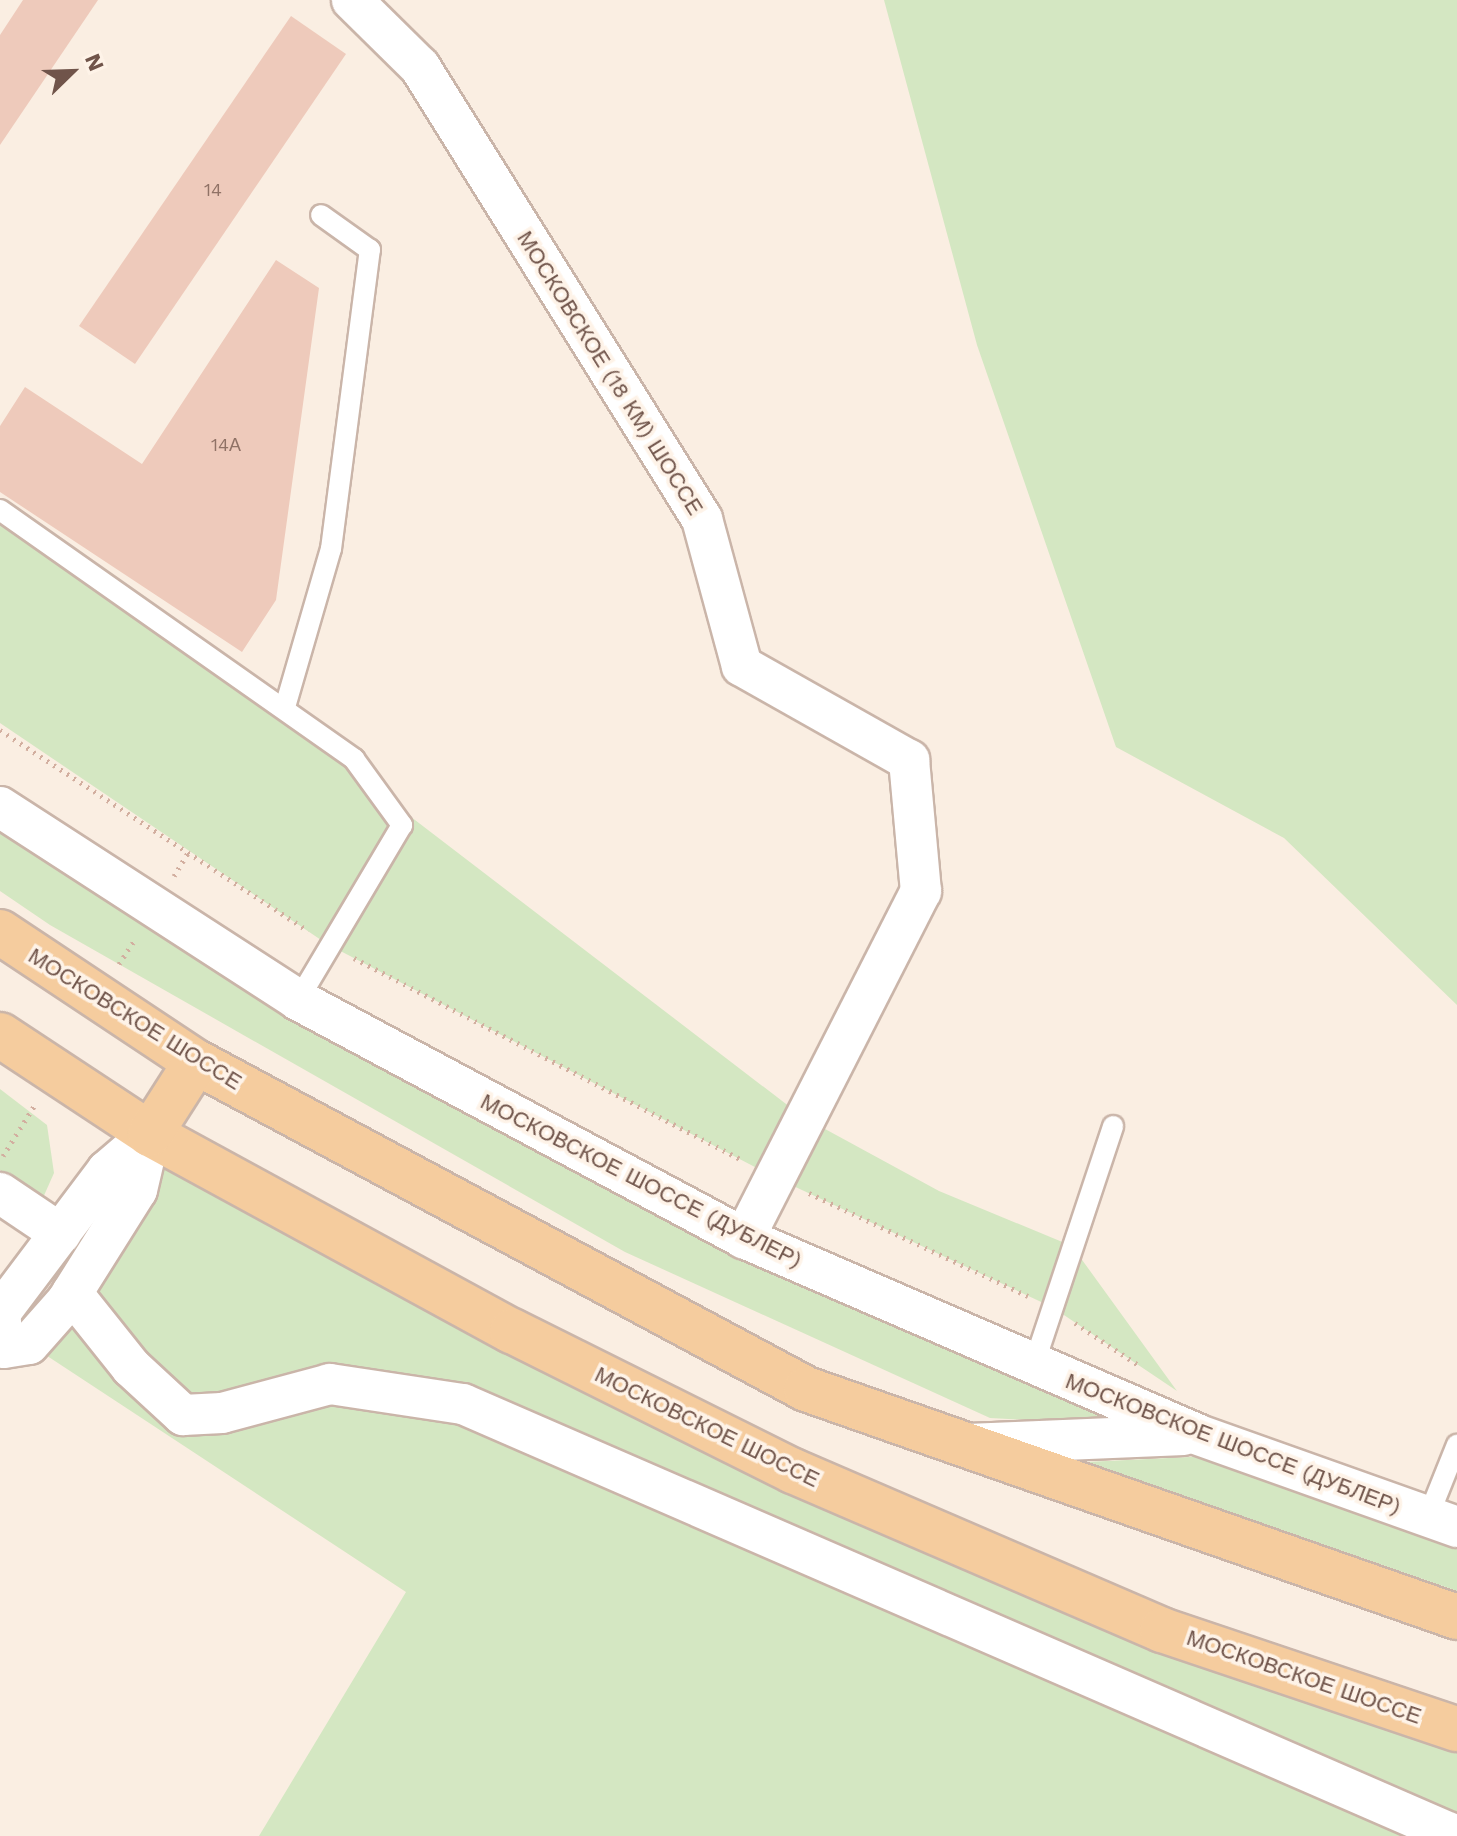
<!DOCTYPE html>
<html>
<head>
<meta charset="utf-8">
<style>
	body { margin:0 }
	#map { position:relative; width:1457px; height:1836px; overflow:hidden; background:#faeee2; font-family:"Work Sans",sans-serif }
	div>[style] { position:absolute }
	.green>* { inset:0; background:#d4e7c2 }
	.building>* { inset:0; background:#eecabb }
	.path>* { height:5px; margin-top:-2.5px; transform-origin:0; background:repeating-linear-gradient(90deg,#d2ae9f 0 2px,transparent 0 8px) }
	.roads { filter:drop-shadow(2px 0 #cab5a9) drop-shadow(-2px 0 #cab5a9) drop-shadow(0 2px #cab5a9) drop-shadow(0 -2px #cab5a9) }
	.lane>* { height:20px; margin:-10px; padding:0 10px; transform-origin:10px; border-radius:10px; background:#fff }
	.street>* { height:40px; margin:-20px; padding:0 20px; transform-origin:20px; border-radius:20px; background:#fff }
	.primary>* { height:44px; margin:-22px; padding:0 22px; transform-origin:22px; border-radius:22px; background:#f5cc9e }
	span { translate:-50% -50%; white-space:nowrap; text-align:center; line-height:1.15; -webkit-text-stroke:7px #fef3e8; paint-order:stroke }
	.number-label { font-size:18px; color:#907266 }
	.number-label span { -webkit-text-stroke-width:0 }
	.street-label { font-size:22px; color:#70544a }
	.north { position:absolute; left:32px; top:32px; width:80px; height:80px; -webkit-text-stroke:6px #fef3e8; paint-order:stroke; rotate:67deg; font-size:22px; font-weight:700; line-height:32px; text-align:center; color:#70544a }
	.north::after { content:''; display:block; margin:auto; width:28px; height:36px; background:#70544a; clip-path:polygon(50% 0,100% 100%,50% 72%,0 100%) }
</style>
</head>
<body>
<div id="map">
	<div class="green">
		<div style="clip-path:polygon(884px 0,1457px 0,1457px 1005px,1284px 838px,1116px 747px,977px 345px)"></div>
		<div style="clip-path:polygon(0 513px,91px 572px,803px 1117px,939px 1191px,1072px 1246px,1177px 1391px,1052px 1307px,772px 1176px,327px 944px,0 723px)"></div>
		<div style="clip-path:polygon(0 831px,250px 983px,1131px 1425px,990px 1418px,625px 1252px,50px 925px,0 891px)"></div>
		<div style="clip-path:polygon(0 1089px,47px 1125px,54px 1173px,42px 1200px,0 1170px)"></div>
		<div style="clip-path:polygon(150px 1134px,512px 1331px,1346px 1691px,1457px 1717px,1457px 1836px,259px 1836px,406px 1592px,29px 1344px)"></div>
		<div style="clip-path:polygon(1210px 1456px,1457px 1538px,1457px 1591px,1086px 1462px)"></div>
	</div>
	<div class="building">
		<div style="clip-path:polygon(23px 0,98px 0,0 145px,0 35px)"></div>
		<div style="clip-path:polygon(291px 16px,346px 54px,135px 364px,79px 326px)"></div>
		<div style="clip-path:polygon(276px 260px,319px 288px,276px 600px,242px 652px,0 492px,0 426px,25px 387px,142px 464px)"></div>
	</div>
	<div class="path">
		<div style="left:0;top:730px;width:368px;rotate:33.1deg"></div>
		<div style="left:174px;top:876px;width:27px;rotate:-59deg"></div>
		<div style="left:354px;top:958px;width:437px;rotate:27.5deg"></div>
		<div style="left:119px;top:964px;width:30px;rotate:-57deg"></div>
		<div style="left:3px;top:1156px;width:62px;rotate:-58.1deg"></div>
		<div style="left:809px;top:1193px;width:242px;rotate:25.2deg"></div>
		<div style="left:1075px;top:1323px;width:78px;rotate:33.5deg"></div>
	</div>
	<div class="roads">
		<div class="lane">
			<div style="left:0;top:510px;width:433px;rotate:35.1deg"></div>
			<div style="left:354px;top:759px;width:82px;rotate:54deg"></div>
			<div style="left:402px;top:825px;width:204px;rotate:120.7deg"></div>
			<div style="left:285px;top:707px;width:165px;rotate:-73.8deg"></div>
			<div style="left:331px;top:549px;width:302px;rotate:-82.6deg"></div>
			<div style="left:370px;top:250px;width:60px;rotate:-144.5deg"></div>
			<div style="left:1033px;top:1367px;width:254px;rotate:-71.6deg"></div>
			<div style="left:1428px;top:1517px;width:78px;rotate:-68.1deg"></div>
		</div>
		<div class="street">
			<div style="left:352px;top:0;width:95px;rotate:44.6deg"></div>
			<div style="left:420px;top:67px;width:533px;rotate:58.04deg"></div>
			<div style="left:702px;top:519px;width:152px;rotate:74.8deg"></div>
			<div style="left:742px;top:666px;width:192px;rotate:29.4deg"></div>
			<div style="left:909px;top:760px;width:132px;rotate:84.8deg"></div>
			<div style="left:921px;top:891px;width:390px;rotate:117deg"></div>
			<div style="left:0;top:807px;width:355px;rotate:32.9deg"></div>
			<div style="left:298px;top:1000px;width:506px;rotate:28.09deg"></div>
			<div style="left:744px;top:1238px;width:493px;rotate:23.4deg"></div>
			<div style="left:1196px;top:1434px;width:277px;rotate:19.6deg"></div>
			<div style="left:0;top:1193px;width:73px;rotate:33.9deg"></div>
			<div style="left:72px;top:1293px;width:95px;rotate:51.4deg"></div>
			<div style="left:131px;top:1367px;width:71px;rotate:42.7deg"></div>
			<div style="left:183px;top:1415px;width:39px;rotate:-3deg"></div>
			<div style="left:222px;top:1413px;width:112px;rotate:-15deg"></div>
			<div style="left:330px;top:1384px;width:134px;rotate:8.6deg"></div>
			<div style="left:463px;top:1404px;width:1084px;rotate:23.49deg"></div>
			<div style="left:0;top:1313px;width:178px;rotate:-53deg"></div>
			<div style="left:107px;top:1171px;width:57px;rotate:-40.7deg"></div>
			<div style="left:0;top:1314px;width:34px;rotate:83deg"></div>
			<div style="left:4px;top:1348px;width:25px;rotate:-9deg"></div>
			<div style="left:29px;top:1344px;width:57px;rotate:-48.5deg"></div>
			<div style="left:67px;top:1301px;width:131px;rotate:-57.8deg"></div>
			<div style="left:137px;top:1190px;width:57px;rotate:-76.9deg"></div>
			<div style="left:968px;top:1444px;width:216px;rotate:-2.4deg"></div>
		</div>
		<div class="primary">
			<div style="left:0;top:932px;width:235px;rotate:33.6deg"></div>
			<div style="left:196px;top:1062px;width:692px;rotate:28.19deg"></div>
			<div style="left:806px;top:1389px;width:690px;rotate:19.3deg"></div>
			<div style="left:0;top:1035px;width:180px;rotate:33.4deg"></div>
			<div style="left:150px;top:1134px;width:412px;rotate:28.6deg"></div>
			<div style="left:512px;top:1331px;width:314px;rotate:26.5deg"></div>
			<div style="left:793px;top:1471px;width:402px;rotate:23.3deg"></div>
			<div style="left:1162px;top:1630px;width:311px;rotate:18.6deg"></div>
			<div style="left:150px;top:1134px;width:85px;rotate:-57.4deg"></div>
		</div>
	</div>
	<div class="number-label">
		<span style="left:213px;top:190px">14</span>
		<span style="left:226px;top:445px">14А</span>
	</div>
	<div class="street-label">
		<span style="left:610px;top:373px;rotate:58deg">МОСКОВСКОЕ (18 КМ) ШОССЕ</span>
		<span style="left:135px;top:1019px;rotate:32deg">МОСКОВСКОЕ ШОССЕ</span>
		<span style="left:641px;top:1181px;rotate:27deg">МОСКОВСКОЕ ШОССЕ (ДУБЛЕР)</span>
		<span style="left:707px;top:1427px;rotate:26deg">МОСКОВСКОЕ ШОССЕ</span>
		<span style="left:1233px;top:1444px;rotate:21deg">МОСКОВСКОЕ ШОССЕ (ДУБЛЕР)</span>
		<span style="left:1304px;top:1677px;rotate:19deg">МОСКОВСКОЕ ШОССЕ</span>
	</div>
	<div class="north">N</div>
</div>
</body>
</html>
